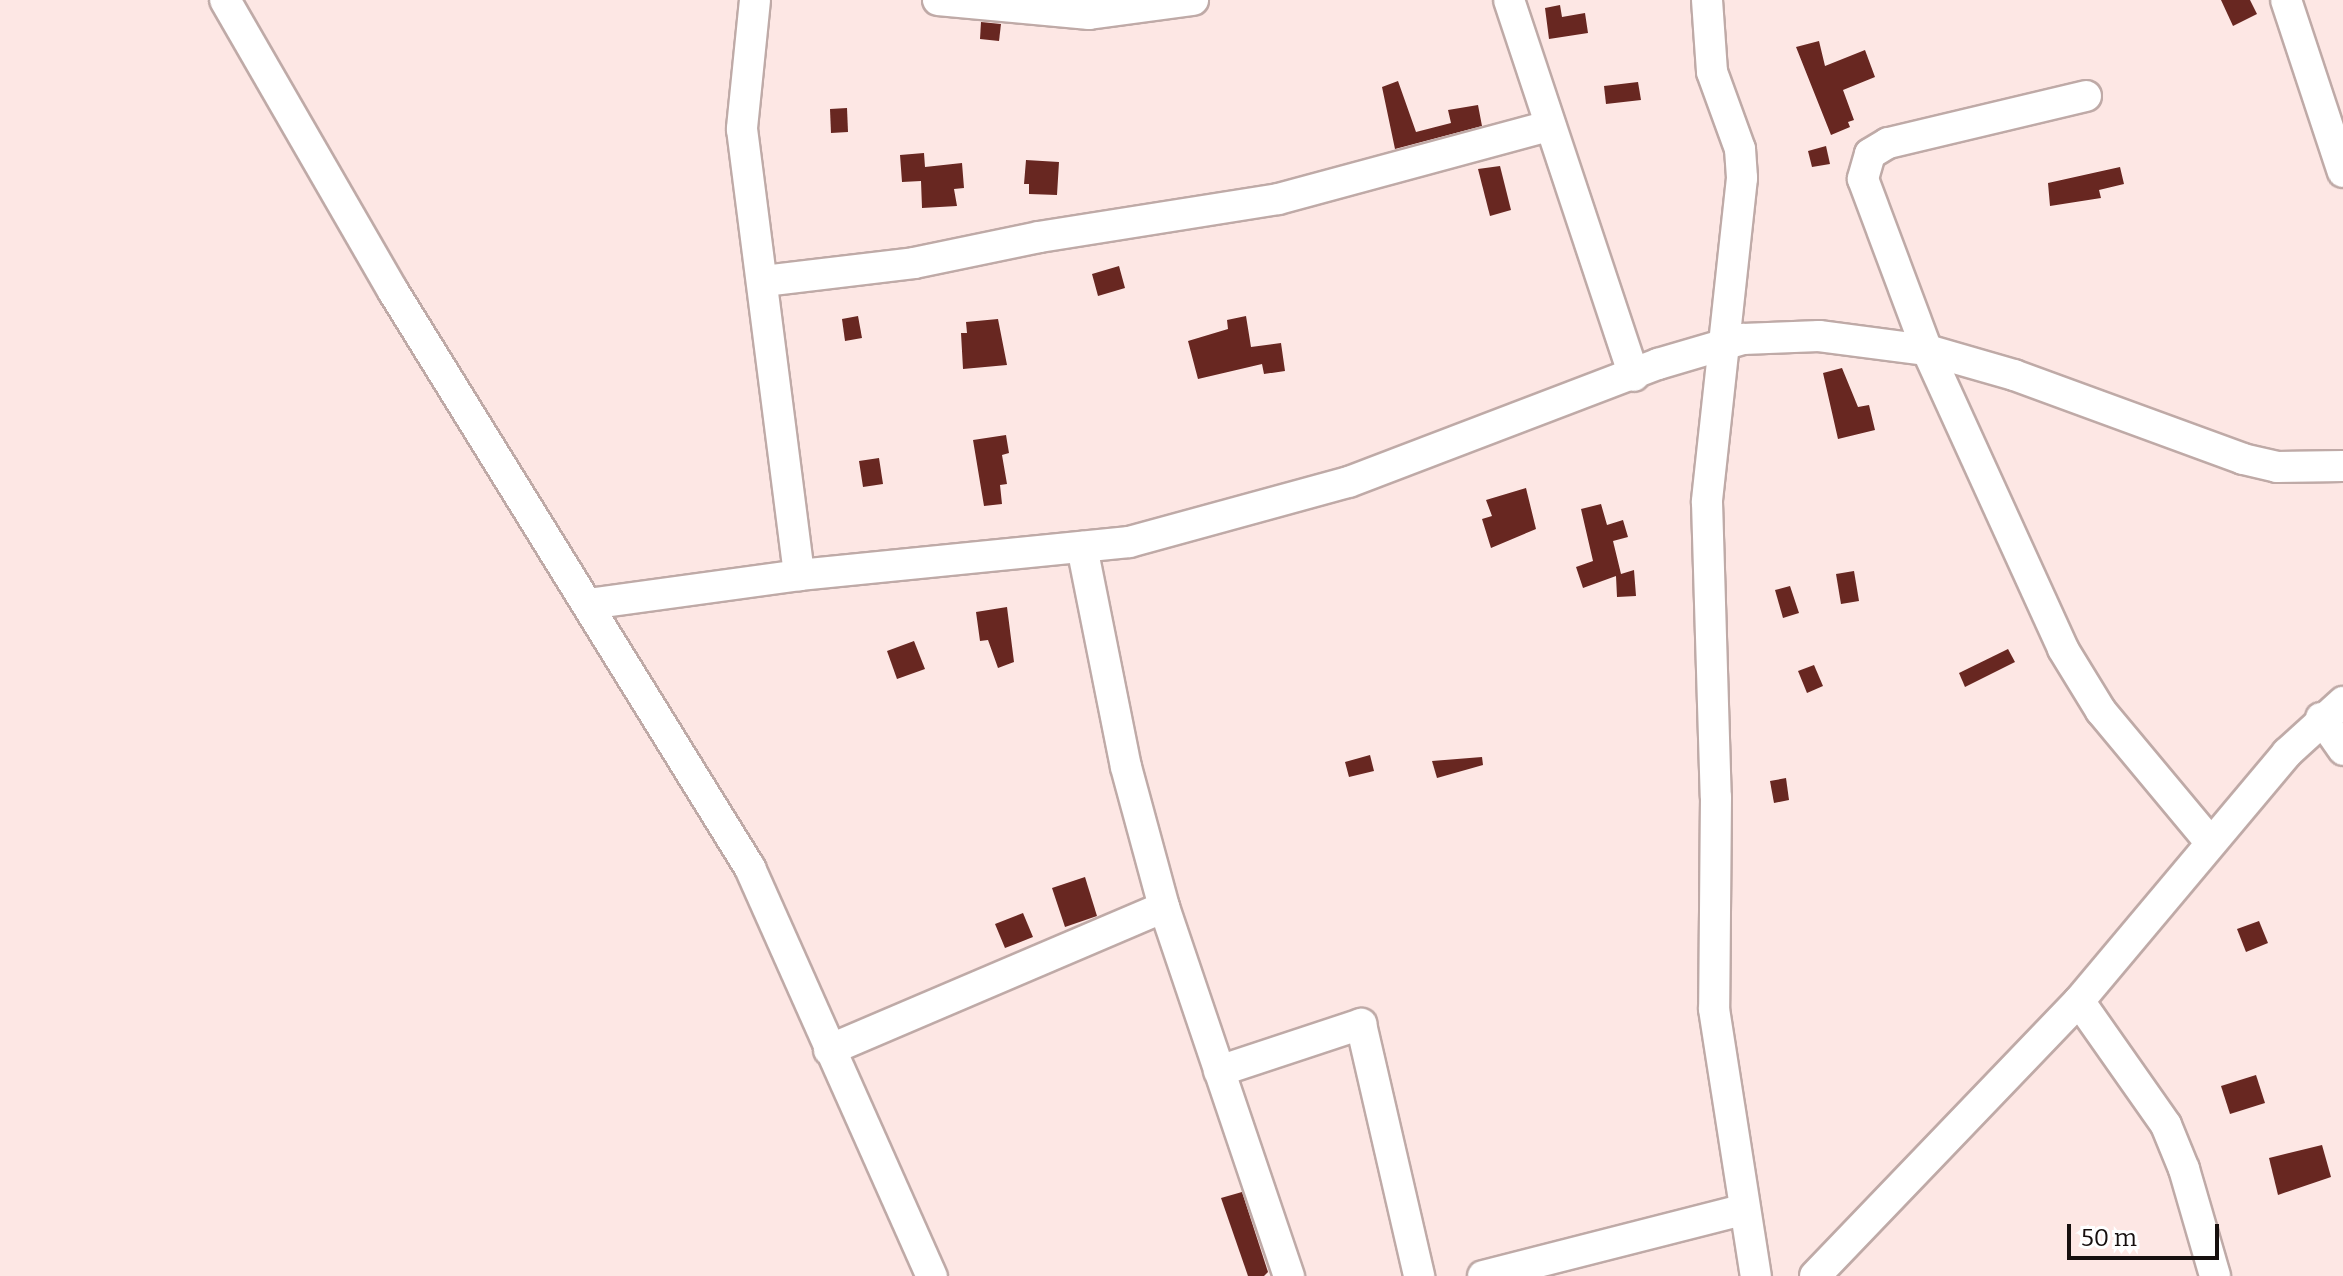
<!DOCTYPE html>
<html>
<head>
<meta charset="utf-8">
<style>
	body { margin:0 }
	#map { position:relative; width:2343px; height:1276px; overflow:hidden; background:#fde7e4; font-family:Bitter,serif }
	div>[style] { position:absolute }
	.building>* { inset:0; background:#682721 }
	.roads { filter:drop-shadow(2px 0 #bfaaa7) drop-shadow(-2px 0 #bfaaa7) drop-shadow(0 2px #bfaaa7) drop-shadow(0 -2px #bfaaa7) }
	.minor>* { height:30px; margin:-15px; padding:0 15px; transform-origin:15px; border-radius:15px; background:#fff }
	span { translate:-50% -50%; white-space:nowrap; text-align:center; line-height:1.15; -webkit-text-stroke:8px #fff; paint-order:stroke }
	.scale { position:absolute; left:2067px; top:1224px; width:152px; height:36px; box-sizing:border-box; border:4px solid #160f0e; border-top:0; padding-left:10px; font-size:24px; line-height:28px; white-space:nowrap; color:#160f0e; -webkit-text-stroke:6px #fff; paint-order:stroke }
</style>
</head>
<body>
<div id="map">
	<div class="building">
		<div style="clip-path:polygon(2221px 0,2250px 0,2257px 14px,2233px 26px)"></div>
		<div style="clip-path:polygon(1560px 5px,1562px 17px,1585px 13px,1588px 33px,1549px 39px,1545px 8px)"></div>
		<div style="clip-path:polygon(981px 22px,1001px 24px,999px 41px,980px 39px)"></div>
		<div style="clip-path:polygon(1819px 41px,1825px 66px,1865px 50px,1875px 77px,1843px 90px,1854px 120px,1848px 122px,1850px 127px,1831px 135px,1796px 47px)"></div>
		<div style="clip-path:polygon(1398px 81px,1416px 132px,1451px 123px,1448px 110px,1478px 105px,1482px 126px,1395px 149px,1382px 87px)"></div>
		<div style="clip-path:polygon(1638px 82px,1641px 100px,1606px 104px,1604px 86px)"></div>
		<div style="clip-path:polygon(847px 108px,848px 132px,831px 133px,830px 109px)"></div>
		<div style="clip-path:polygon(1826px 146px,1830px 164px,1812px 167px,1808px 151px)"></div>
		<div style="clip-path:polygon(924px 153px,925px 167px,962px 163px,964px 188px,954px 189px,957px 206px,922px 208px,921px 181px,902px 182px,900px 155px)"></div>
		<div style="clip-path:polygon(1026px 160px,1059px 162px,1057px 195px,1029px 194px,1029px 184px,1024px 184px)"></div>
		<div style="clip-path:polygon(1500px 166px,1511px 210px,1490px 216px,1478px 169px)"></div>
		<div style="clip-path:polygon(2120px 167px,2124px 184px,2099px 190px,2101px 198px,2050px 206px,2048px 183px)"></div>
		<div style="clip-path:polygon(1119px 266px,1125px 288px,1098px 296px,1092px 274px)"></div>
		<div style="clip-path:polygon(858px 316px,862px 338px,845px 341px,842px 319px)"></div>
		<div style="clip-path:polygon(1246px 316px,1251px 347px,1281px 343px,1285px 371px,1264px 374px,1262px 364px,1198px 379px,1188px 341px,1228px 329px,1227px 320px)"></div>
		<div style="clip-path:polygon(998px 319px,1007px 365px,963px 369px,961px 333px,967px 333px,966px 322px)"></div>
		<div style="clip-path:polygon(1842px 368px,1858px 407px,1869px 405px,1875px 430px,1838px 439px,1823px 373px)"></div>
		<div style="clip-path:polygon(1006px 435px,1009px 453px,1002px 455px,1007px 484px,1000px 485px,1002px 504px,984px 506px,973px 440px)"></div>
		<div style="clip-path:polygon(879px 458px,883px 484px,863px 487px,859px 461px)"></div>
		<div style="clip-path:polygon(1526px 488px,1536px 529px,1491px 548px,1482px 519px,1492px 516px,1486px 500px)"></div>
		<div style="clip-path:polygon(1601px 504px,1607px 525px,1623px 520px,1628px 537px,1613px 541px,1621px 574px,1634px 570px,1636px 596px,1617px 597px,1616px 576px,1583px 588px,1576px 567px,1593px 561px,1581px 509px)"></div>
		<div style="clip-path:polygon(1854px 571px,1859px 601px,1841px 604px,1836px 574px)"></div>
		<div style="clip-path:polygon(1790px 586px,1799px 613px,1783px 618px,1775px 590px)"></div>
		<div style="clip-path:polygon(1007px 607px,1014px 662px,998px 668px,988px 640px,980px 641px,976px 612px)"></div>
		<div style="clip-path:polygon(914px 641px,925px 669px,897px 679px,887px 651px)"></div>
		<div style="clip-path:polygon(2008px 649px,2015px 662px,1965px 687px,1959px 673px)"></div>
		<div style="clip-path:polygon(1814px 665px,1823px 686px,1807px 693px,1798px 671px)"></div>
		<div style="clip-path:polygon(1370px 755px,1374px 771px,1349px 777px,1345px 762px)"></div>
		<div style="clip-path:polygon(1482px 757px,1483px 765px,1437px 778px,1432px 761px)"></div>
		<div style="clip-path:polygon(1786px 778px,1789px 800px,1774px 803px,1770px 781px)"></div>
		<div style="clip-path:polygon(1085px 877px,1097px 916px,1065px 927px,1052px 888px)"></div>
		<div style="clip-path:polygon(1023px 913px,1033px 937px,1005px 948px,995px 924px)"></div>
		<div style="clip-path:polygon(2259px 921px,2268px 943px,2246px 952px,2237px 929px)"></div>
		<div style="clip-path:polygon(2256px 1075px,2265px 1103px,2230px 1114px,2221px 1086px)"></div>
		<div style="clip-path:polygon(2322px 1145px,2331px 1177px,2278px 1195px,2269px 1158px)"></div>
		<div style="clip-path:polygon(1242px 1192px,1268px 1272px,1264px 1276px,1248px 1276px,1221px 1198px)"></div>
	</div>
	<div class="roads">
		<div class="minor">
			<div style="left:225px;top:0;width:336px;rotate:60deg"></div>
			<div style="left:393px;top:291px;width:679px;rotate:58.25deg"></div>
			<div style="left:750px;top:868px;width:447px;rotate:66deg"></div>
			<div style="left:755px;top:0;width:130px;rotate:95.8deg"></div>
			<div style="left:742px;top:129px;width:450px;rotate:82.7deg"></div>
			<div style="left:938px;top:0;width:152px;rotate:5.3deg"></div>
			<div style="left:1089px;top:14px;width:105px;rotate:-7.7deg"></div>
			<div style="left:1509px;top:0;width:396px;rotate:71.6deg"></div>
			<div style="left:1707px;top:0;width:72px;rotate:86deg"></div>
			<div style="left:1712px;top:72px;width:82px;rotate:70deg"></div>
			<div style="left:1740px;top:149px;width:29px;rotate:86deg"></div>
			<div style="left:1742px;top:178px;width:326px;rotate:96.2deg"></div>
			<div style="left:1707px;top:502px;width:295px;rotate:88.3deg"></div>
			<div style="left:1716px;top:797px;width:212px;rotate:90.5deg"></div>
			<div style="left:1714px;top:1009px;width:270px;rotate:81.1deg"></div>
			<div style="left:2286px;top:0;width:181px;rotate:71.7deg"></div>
			<div style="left:2086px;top:96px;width:204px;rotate:166.6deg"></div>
			<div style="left:1888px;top:143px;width:21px;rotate:149deg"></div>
			<div style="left:1870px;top:154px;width:26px;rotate:106deg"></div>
			<div style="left:1863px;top:179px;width:183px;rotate:69.5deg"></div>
			<div style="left:1927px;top:350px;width:328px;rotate:65.5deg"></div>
			<div style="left:2063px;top:649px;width:73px;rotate:58.5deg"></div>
			<div style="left:2101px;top:711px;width:170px;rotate:50.2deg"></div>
			<div style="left:764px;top:281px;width:151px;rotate:-6.8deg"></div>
			<div style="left:914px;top:263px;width:128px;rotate:-11.7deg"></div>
			<div style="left:1039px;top:237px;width:242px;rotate:-9deg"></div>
			<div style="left:1278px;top:199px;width:281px;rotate:-15.1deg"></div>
			<div style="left:1082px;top:547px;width:224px;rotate:78.7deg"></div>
			<div style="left:1126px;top:767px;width:145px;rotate:74.8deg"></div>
			<div style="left:1164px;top:907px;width:390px;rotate:71.3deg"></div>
			<div style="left:588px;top:604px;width:213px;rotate:-7.8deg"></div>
			<div style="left:799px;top:575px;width:332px;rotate:-5.7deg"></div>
			<div style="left:1129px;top:542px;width:228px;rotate:-15.3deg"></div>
			<div style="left:1349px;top:482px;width:331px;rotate:-20.9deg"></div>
			<div style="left:1658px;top:364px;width:89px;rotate:-16.4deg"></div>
			<div style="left:1743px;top:339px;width:76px;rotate:-2.3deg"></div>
			<div style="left:1819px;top:336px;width:109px;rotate:7.4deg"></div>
			<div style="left:1927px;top:350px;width:91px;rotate:16deg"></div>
			<div style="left:2014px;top:375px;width:244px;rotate:20.1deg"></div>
			<div style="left:2243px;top:459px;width:35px;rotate:13deg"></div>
			<div style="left:2277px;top:467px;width:66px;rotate:-0.9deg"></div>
			<div style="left:2321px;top:718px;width:39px;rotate:55deg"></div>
			<div style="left:2079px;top:1001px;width:151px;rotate:54.9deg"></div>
			<div style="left:2166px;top:1125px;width:48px;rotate:67.8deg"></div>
			<div style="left:2184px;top:1169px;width:111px;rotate:73.8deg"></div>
			<div style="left:829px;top:1050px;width:364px;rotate:-23.1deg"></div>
			<div style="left:1219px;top:1071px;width:150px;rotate:-18.3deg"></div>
			<div style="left:1361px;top:1024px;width:259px;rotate:77deg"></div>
			<div style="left:1483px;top:1276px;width:267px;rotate:-14.3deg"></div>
			<div style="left:1815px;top:1276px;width:381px;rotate:-46.2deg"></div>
			<div style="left:2079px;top:1001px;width:324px;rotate:-50deg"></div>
			<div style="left:2287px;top:753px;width:76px;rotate:-42.3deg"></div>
		</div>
	</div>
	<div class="scale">50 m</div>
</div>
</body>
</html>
